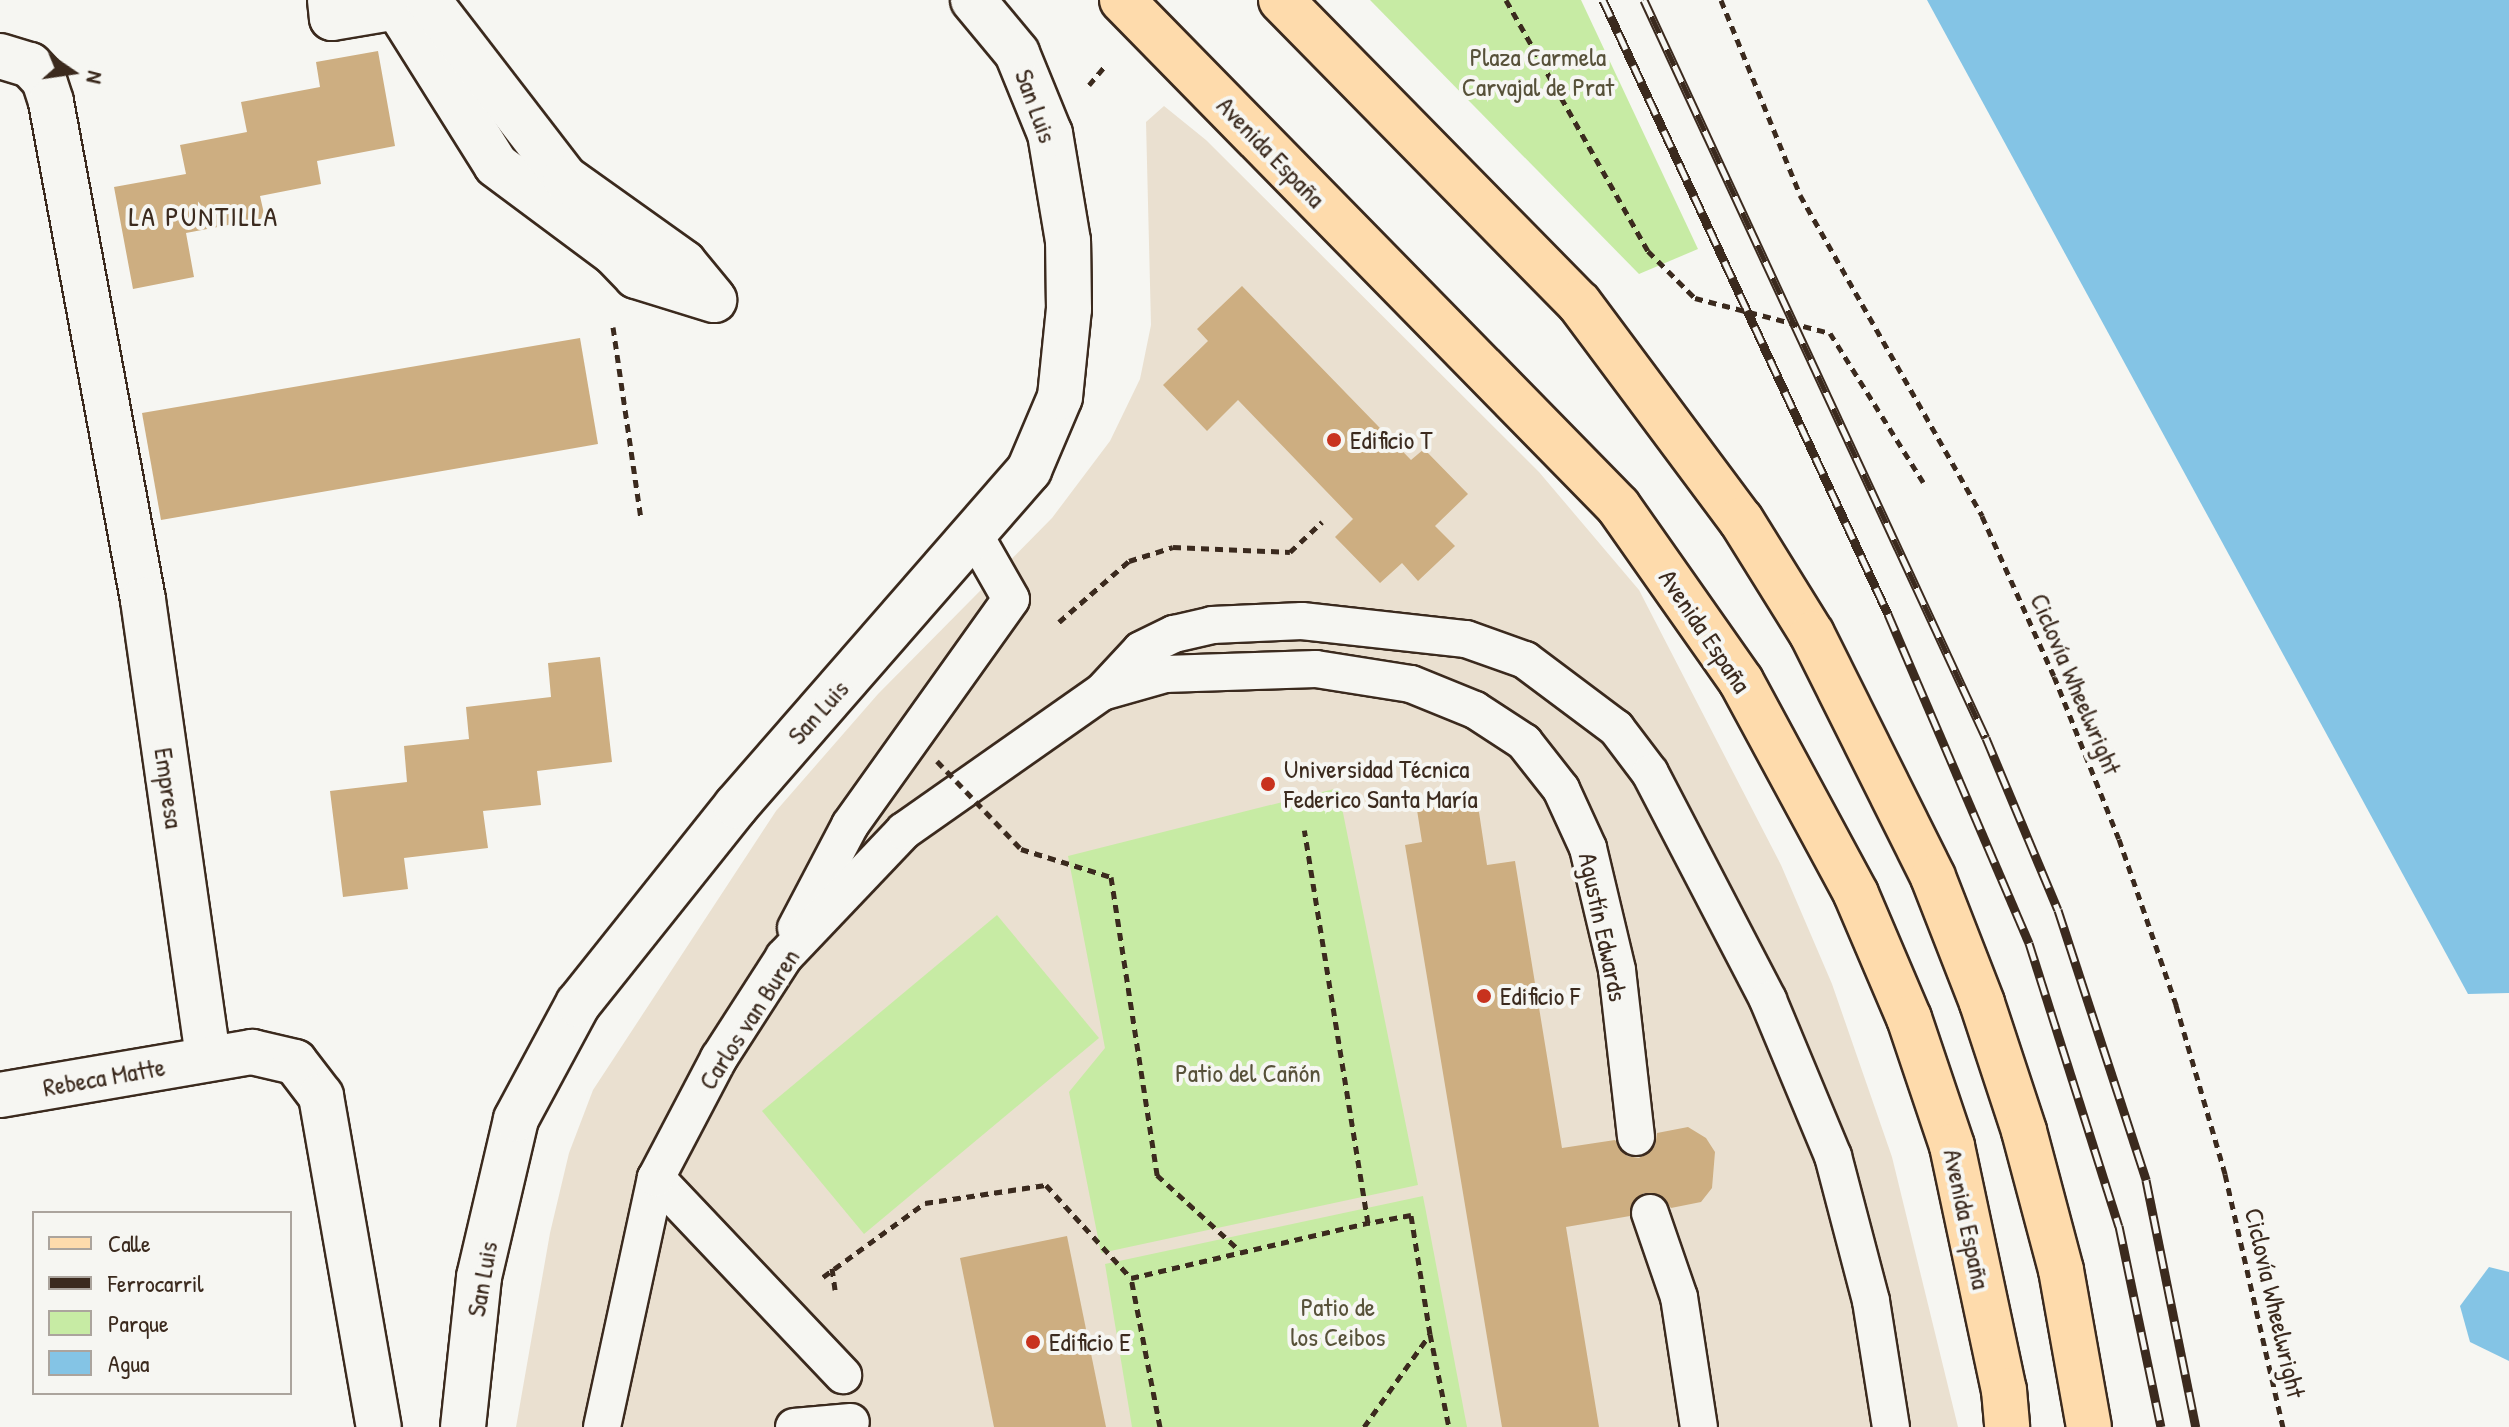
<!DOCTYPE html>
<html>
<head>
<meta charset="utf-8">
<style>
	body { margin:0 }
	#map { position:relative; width:2509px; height:1427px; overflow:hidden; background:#f6f6f2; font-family:"Patrick Hand",sans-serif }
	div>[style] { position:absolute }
	.built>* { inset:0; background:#eae0d0 }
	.green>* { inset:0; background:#c7eba4 }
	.water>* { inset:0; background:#84c4e5 }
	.building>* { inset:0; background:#cdae81 }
	.path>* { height:5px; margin-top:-2.5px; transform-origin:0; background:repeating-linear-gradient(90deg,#3b2a1e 0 8px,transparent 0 14px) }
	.roads { filter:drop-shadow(2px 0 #3b2a1e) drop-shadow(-2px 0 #3b2a1e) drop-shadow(0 2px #3b2a1e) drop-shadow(0 -2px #3b2a1e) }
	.service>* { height:36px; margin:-18px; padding:0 18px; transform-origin:18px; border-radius:18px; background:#f6f6f2 }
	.pedestrian>* { height:44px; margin:-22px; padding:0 22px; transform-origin:22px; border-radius:22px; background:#f6f6f2 }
	.minor>* { height:44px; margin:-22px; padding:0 22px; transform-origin:22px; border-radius:22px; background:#f6f6f2 }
	.tertiary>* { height:44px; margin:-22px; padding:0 22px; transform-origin:22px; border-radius:22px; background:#f6f6f2 }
	.primary>* { height:44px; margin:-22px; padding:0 22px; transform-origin:22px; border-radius:22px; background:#fedbac }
	.rail>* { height:9px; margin-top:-4.5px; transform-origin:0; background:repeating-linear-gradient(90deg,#f6f6f2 0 18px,#3b2a1e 0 36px); box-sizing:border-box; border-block:2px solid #3b2a1e }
	.path-bridge>* { height:5px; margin-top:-2.5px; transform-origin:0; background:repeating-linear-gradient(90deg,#3b2a1e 0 8px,transparent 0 14px) }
	.dots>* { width:22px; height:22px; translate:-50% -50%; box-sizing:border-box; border:4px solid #f6f6f2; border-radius:50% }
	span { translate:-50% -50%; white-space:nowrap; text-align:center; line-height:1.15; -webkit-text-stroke:8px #f6f6f2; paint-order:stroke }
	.park-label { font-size:26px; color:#575139 }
	.street-label { font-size:26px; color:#3b2a1e }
	.poi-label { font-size:26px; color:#3b2a1e }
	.left { translate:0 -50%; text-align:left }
	.neighbourhood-label { font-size:28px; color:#3b2a1e; letter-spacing:2px }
	.legend { position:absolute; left:32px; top:1211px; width:260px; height:184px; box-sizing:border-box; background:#f6f6f2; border:2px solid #aba49d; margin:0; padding:10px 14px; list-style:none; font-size:24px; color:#3b2a1e }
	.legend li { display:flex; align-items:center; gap:16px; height:40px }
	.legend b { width:40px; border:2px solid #aba49d }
	.north { position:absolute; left:32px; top:32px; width:80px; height:80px; -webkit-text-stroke:6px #f6f6f2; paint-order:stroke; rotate:103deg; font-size:22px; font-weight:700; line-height:32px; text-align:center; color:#3b2a1e }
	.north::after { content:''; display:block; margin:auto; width:28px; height:36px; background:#3b2a1e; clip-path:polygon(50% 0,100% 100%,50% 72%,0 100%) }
</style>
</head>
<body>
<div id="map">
	<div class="built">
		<div style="clip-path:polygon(1164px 106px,1206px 140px,1539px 472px,1639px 590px,1781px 865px,1832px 984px,1892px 1157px,1958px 1427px,516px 1427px,550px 1233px,569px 1153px,593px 1090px,776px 811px,878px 694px,1052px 518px,1110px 441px,1140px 379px,1151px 325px,1146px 122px)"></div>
	</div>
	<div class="green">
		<div style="clip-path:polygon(1370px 0,1581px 0,1698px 249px,1639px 274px)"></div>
		<div style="clip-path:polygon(1338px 788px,1418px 1185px,1101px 1253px,1069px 1092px,1105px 1048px,1068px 856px)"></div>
		<div style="clip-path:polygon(997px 915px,1099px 1038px,864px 1234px,762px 1111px)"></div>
		<div style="clip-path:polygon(1423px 1196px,1467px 1427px,1132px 1427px,1105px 1264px)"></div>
	</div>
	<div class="water">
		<div style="clip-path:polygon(1927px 0,2509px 0,2509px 993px,2468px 994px)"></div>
		<div style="clip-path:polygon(2489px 1267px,2509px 1272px,2509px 1361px,2470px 1342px,2460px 1306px)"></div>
	</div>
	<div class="building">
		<div style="clip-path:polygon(378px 51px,395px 146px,317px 161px,321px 184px,260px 196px,265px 218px,186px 233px,194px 277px,133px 289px,114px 187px,186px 174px,180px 145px,247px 132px,241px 102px,320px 87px,316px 62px)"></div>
		<div style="clip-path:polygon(1242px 286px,1411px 460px,1424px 449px,1468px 494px,1435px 526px,1455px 546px,1418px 581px,1402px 563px,1380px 583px,1335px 537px,1353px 519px,1238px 400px,1207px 431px,1163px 385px,1208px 341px,1197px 329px)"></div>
		<div style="clip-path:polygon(580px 338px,598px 444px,161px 520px,142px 413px)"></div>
		<div style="clip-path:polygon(600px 657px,612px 762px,537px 771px,541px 805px,483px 811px,488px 848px,404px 858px,408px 889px,343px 897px,330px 791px,407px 782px,404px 746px,469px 739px,466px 707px,551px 697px,548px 663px)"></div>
		<div style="clip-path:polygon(1477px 799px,1487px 865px,1515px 861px,1562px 1148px,1615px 1140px,1627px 1156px,1639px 1158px,1655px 1146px,1657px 1133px,1688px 1127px,1706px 1138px,1715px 1152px,1712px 1188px,1701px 1202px,1671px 1208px,1663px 1197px,1644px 1193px,1634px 1200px,1630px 1216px,1566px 1227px,1599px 1427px,1502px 1427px,1405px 845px,1422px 842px,1417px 810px)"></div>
		<div style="clip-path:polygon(1067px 1236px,1106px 1427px,994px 1427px,960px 1258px)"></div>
	</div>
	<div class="path">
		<div style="left:1506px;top:0;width:288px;rotate:60.5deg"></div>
		<div style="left:1648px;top:251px;width:66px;rotate:45deg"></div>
		<div style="left:1721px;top:0;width:210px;rotate:67.9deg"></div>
		<div style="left:1800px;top:195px;width:369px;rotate:60.4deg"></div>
		<div style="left:1982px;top:516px;width:175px;rotate:65.8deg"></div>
		<div style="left:2054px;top:676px;width:175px;rotate:68.3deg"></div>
		<div style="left:2119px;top:839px;width:176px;rotate:71deg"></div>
		<div style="left:2176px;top:1005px;width:176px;rotate:73.8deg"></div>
		<div style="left:2225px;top:1174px;width:260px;rotate:77.1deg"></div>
		<div style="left:1089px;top:85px;width:26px;rotate:-50deg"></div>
		<div style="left:613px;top:327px;width:195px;rotate:81.7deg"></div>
		<div style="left:1830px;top:333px;width:176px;rotate:58deg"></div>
		<div style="left:1059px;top:622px;width:93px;rotate:-41.1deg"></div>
		<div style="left:1129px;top:561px;width:46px;rotate:-17.7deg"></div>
		<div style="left:1173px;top:547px;width:117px;rotate:2.4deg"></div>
		<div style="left:1290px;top:552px;width:44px;rotate:-43.2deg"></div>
		<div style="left:1021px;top:849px;width:94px;rotate:17.3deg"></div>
		<div style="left:1111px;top:877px;width:302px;rotate:81.2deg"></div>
		<div style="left:1157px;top:1175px;width:111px;rotate:42.4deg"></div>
		<div style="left:832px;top:1268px;width:22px;rotate:82deg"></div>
		<div style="left:823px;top:1277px;width:126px;rotate:-36deg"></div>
		<div style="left:925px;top:1203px;width:122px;rotate:-8.5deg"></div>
		<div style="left:1046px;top:1185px;width:126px;rotate:47.6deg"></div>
		<div style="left:1430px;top:1334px;width:95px;rotate:78.5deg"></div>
		<div style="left:1160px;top:1427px;width:152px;rotate:-101deg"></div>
		<div style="left:1131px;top:1278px;width:243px;rotate:-13.1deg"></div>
		<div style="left:1368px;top:1223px;width:398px;rotate:-99.2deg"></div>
		<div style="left:1364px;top:1427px;width:114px;rotate:-54.6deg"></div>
		<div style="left:1430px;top:1334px;width:121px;rotate:-99.1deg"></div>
		<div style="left:1411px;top:1215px;width:44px;rotate:169.5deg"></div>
	</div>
	<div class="roads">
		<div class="service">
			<div style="left:1102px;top:692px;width:66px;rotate:-15.9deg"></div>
			<div style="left:1165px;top:674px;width:151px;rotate:-1.9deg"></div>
			<div style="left:1316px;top:669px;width:96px;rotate:9deg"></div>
			<div style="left:1411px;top:684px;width:69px;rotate:22.1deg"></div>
			<div style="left:1475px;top:710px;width:59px;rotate:33.1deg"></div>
			<div style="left:1524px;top:742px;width:60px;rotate:51.8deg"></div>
			<div style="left:1561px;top:789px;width:65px;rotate:65.4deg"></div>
			<div style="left:1588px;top:848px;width:125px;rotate:76.6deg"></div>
			<div style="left:1617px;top:970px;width:168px;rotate:83.5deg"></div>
			<div style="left:796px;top:928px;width:116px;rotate:-62.3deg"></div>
			<div style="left:850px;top:825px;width:277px;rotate:-54.5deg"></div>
			<div style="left:1011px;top:599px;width:73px;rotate:-119.7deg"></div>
			<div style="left:656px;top:1178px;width:272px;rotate:46.5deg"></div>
			<div style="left:1650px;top:1213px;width:89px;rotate:71deg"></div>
			<div style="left:1679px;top:1297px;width:132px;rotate:81.3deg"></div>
			<div style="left:602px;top:1427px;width:255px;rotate:-77.8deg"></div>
			<div style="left:656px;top:1178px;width:136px;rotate:-62.3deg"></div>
			<div style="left:719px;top:1058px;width:120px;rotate:-57.2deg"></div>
			<div style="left:784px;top:957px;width:174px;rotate:-46.4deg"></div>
			<div style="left:904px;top:831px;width:242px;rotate:-35.1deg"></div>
			<div style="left:1102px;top:692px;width:57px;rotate:-47.1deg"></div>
			<div style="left:1141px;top:650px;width:37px;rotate:-26deg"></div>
			<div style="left:1174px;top:634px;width:39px;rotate:-13deg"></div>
			<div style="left:1212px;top:625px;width:90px;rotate:-2.5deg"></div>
			<div style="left:1302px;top:621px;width:165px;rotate:6.3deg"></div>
			<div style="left:1466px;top:639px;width:63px;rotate:19.6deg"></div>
			<div style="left:1525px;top:660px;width:114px;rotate:36.8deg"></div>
			<div style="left:1616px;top:728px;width:56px;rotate:52.9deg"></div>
			<div style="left:1650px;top:773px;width:256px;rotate:62.5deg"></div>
			<div style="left:1768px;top:1000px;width:169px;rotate:67.4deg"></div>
			<div style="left:1833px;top:1156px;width:150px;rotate:75.3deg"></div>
			<div style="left:1871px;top:1301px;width:128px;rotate:81deg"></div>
			<div style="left:794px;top:1427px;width:57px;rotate:-5deg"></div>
		</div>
		<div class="pedestrian">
			<div style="left:330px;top:0;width:18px;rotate:84deg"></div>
			<div style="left:332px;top:18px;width:66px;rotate:-9.6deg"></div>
			<div style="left:397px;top:7px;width:186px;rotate:57.9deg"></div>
			<div style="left:496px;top:165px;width:147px;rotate:36.7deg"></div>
			<div style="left:614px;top:253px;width:32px;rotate:46deg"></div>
			<div style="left:636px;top:276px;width:82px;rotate:17.1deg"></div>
			<div style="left:428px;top:0;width:225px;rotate:52.4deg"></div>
			<div style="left:565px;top:178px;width:146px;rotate:35.5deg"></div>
			<div style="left:684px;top:263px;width:45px;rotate:50.4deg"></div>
		</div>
		<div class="minor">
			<div style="left:0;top:56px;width:31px;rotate:17deg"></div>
			<div style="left:30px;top:65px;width:21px;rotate:47deg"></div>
			<div style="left:44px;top:80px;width:23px;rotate:72deg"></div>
			<div style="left:51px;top:102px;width:506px;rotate:79.53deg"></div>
			<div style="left:143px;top:600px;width:463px;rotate:81.9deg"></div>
			<div style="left:0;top:1095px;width:256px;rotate:-9.7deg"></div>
			<div style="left:252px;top:1052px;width:44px;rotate:13.1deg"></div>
			<div style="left:295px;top:1062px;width:43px;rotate:52.6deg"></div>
			<div style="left:321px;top:1096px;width:336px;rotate:80.1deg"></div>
		</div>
		<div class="tertiary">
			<div style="left:463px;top:1427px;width:151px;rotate:-83.9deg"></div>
			<div style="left:479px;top:1277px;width:162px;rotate:-76.8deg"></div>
			<div style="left:516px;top:1119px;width:131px;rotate:-61.7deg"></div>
			<div style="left:578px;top:1004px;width:253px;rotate:-51.4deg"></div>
			<div style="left:736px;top:806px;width:446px;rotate:-48.9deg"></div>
			<div style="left:1029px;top:470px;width:79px;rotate:-67deg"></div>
			<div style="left:1060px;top:397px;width:88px;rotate:-84.2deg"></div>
			<div style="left:1069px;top:309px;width:68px;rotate:-90.8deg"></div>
			<div style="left:1068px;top:241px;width:109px;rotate:-99.5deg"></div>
			<div style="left:1050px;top:134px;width:87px;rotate:-112.2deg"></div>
			<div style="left:1017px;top:53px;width:69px;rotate:-129.7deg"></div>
		</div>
		<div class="primary">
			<div style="left:1122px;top:0;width:709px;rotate:45.57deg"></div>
			<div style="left:1618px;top:506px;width:214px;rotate:54.9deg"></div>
			<div style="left:1741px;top:681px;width:242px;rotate:61.6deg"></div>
			<div style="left:1856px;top:894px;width:135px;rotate:66.9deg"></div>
			<div style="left:1909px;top:1018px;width:135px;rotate:71.4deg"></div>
			<div style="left:1952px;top:1146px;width:249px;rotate:78deg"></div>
			<div style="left:2004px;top:1390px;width:37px;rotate:85deg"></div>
			<div style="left:1281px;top:0;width:425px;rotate:45.5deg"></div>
			<div style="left:1579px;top:303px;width:271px;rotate:53.3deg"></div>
			<div style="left:1741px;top:520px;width:134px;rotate:58.1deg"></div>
			<div style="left:1812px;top:634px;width:271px;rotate:63.5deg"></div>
			<div style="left:1933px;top:877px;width:135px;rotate:68.7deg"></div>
			<div style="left:1982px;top:1003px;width:135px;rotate:71.8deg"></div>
			<div style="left:2024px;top:1131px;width:144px;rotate:75.1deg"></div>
			<div style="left:2061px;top:1270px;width:159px;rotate:79.9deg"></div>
		</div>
	</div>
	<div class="rail">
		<div style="left:1603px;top:0;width:677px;rotate:65.1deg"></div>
		<div style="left:1888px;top:614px;width:358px;rotate:66.8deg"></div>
		<div style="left:2029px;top:943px;width:297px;rotate:72.4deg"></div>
		<div style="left:2119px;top:1226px;width:205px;rotate:78.2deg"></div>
		<div style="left:1644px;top:0;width:813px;rotate:65.14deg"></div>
		<div style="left:1986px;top:738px;width:186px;rotate:67.3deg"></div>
		<div style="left:2058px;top:910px;width:284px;rotate:71.9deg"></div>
		<div style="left:2146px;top:1180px;width:252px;rotate:78.6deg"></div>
	</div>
	<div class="path-bridge">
		<div style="left:1695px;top:298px;width:139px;rotate:14.5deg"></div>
		<div style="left:937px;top:761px;width:122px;rotate:46.3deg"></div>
	</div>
	<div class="dots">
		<div style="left:1334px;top:440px;background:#c8321e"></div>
		<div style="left:1268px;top:784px;background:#c8321e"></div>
		<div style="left:1484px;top:996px;background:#c8321e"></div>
		<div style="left:1033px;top:1342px;background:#c8321e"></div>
	</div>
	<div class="park-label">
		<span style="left:1538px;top:72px">Plaza Carmela<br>Carvajal de Prat</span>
		<span style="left:1248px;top:1073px">Patio del Cañón</span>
		<span style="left:1338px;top:1322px">Patio de<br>los Ceibos</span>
	</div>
	<div class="street-label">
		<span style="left:1036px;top:106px;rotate:70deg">San Luis</span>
		<span style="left:1271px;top:152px;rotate:46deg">Avenida España</span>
		<span style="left:1705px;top:631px;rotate:56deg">Avenida España</span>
		<span style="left:2076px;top:684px;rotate:67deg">Ciclovía Wheelwright</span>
		<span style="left:818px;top:712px;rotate:-48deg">San Luis</span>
		<span style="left:169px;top:788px;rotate:82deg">Empresa</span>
		<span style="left:1603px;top:927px;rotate:78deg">Agustín Edwards</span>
		<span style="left:749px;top:1019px;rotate:-57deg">Carlos van Buren</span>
		<span style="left:104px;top:1077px;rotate:-10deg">Rebeca Matte</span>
		<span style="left:1967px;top:1219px;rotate:78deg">Avenida España</span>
		<span style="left:482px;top:1279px;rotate:-80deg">San Luis</span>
		<span style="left:2275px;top:1303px;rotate:77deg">Ciclovía Wheelwright</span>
	</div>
	<div class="poi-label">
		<span class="left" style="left:1350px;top:440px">Edificio T</span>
		<span class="left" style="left:1284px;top:784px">Universidad Técnica<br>Federico Santa María</span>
		<span class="left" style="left:1500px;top:996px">Edificio F</span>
		<span class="left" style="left:1049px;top:1342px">Edificio E</span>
	</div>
	<div class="neighbourhood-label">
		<span style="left:204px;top:216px">LA PUNTILLA</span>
	</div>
	<ul class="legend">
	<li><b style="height:10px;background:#fedbac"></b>Calle</li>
	<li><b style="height:10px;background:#3b2a1e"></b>Ferrocarril</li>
	<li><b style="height:22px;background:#c7eba4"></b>Parque</li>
	<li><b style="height:22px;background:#84c4e5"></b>Agua</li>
	</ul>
	<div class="north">N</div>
</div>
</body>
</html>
